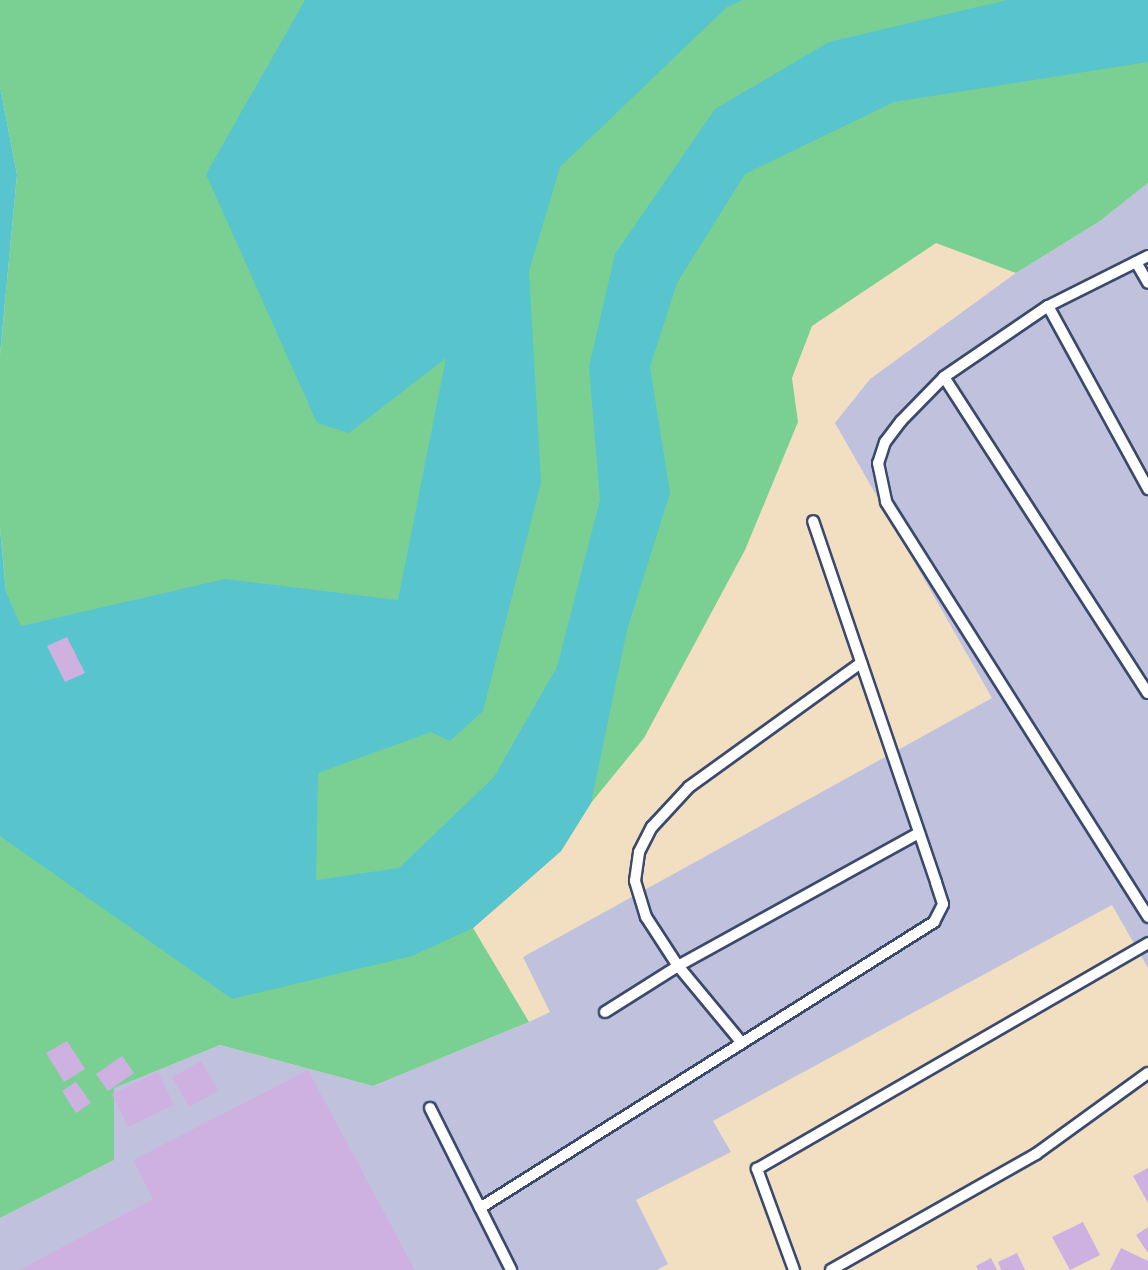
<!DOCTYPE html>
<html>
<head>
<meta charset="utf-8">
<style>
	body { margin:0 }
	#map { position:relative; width:1148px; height:1270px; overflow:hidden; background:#f2dfc1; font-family:Vollkorn,serif }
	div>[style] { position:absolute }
	.industrial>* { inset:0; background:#c0c2dd }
	.green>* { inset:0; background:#7ad093 }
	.water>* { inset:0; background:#57c4ce }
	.building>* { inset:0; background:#ceb1e1 }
	.roads { filter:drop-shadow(2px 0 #3b496d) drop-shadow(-2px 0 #3b496d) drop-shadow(0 2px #3b496d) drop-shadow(0 -2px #3b496d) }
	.lane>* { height:10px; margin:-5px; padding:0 5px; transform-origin:5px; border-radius:5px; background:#fff }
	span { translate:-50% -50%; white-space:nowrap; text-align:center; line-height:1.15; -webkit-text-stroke:4.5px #fbf7ec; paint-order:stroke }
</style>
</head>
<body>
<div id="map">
	<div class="industrial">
		<div style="clip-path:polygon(1148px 183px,1148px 968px,1112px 905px,713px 1121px,731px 1152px,636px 1200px,668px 1264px,657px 1270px,0 1270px,0 1218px,114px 1160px,113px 1088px,220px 1045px,373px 1086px,529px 1022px,550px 1012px,523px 957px,992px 698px,835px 423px,870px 379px,1016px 273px,1100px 221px)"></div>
	</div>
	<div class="green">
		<div style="clip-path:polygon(0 0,1148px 0,1148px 183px,1100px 221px,1016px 273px,936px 243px,812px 326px,792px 378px,798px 422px,745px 550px,644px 738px,591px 803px,561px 851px,473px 928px,529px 1022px,373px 1086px,220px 1045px,114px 1088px,114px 1160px,0 1218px,0 605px,6px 592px,0 528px,0 355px,17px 175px,0 86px)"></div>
	</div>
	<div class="water">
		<div style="clip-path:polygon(305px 0,743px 0,727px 7px,560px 167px,529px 271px,541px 482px,483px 711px,450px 741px,431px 732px,318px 773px,316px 880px,399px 868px,494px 777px,557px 667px,600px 500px,589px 367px,615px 254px,715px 109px,829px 42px,1007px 0,1148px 0,1148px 62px,894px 102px,745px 174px,677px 283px,650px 367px,670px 493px,627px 630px,591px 803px,561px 851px,473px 928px,412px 956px,232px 999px,0 836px,0 528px,6px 592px,21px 626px,225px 579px,398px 600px,446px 358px,349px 433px,317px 423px,206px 174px)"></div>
		<div style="clip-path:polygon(0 86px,17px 175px,0 355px)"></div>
	</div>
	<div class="building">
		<div style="clip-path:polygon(67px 637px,85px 673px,65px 682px,47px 646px)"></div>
		<div style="clip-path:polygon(67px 1041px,85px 1069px,64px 1082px,46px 1053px)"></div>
		<div style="clip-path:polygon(122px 1056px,134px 1073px,108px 1091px,96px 1074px)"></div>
		<div style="clip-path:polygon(201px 1061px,218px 1091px,189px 1107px,172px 1077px)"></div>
		<div style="clip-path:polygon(308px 1070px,415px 1270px,19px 1270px,153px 1199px,133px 1160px)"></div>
		<div style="clip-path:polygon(158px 1072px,174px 1105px,128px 1127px,112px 1094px)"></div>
		<div style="clip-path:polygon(76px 1082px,91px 1103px,76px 1113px,62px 1091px)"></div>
		<div style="clip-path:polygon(1148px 1168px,1148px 1203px,1133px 1176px)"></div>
		<div style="clip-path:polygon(1083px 1222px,1100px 1255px,1070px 1270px,1052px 1237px)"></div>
		<div style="clip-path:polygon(1148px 1227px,1148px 1253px,1136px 1235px)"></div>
		<div style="clip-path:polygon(1121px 1248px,1148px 1261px,1148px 1270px,1110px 1270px)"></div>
		<div style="clip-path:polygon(1017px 1253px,1025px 1270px,1001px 1270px,998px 1262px)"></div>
		<div style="clip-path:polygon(991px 1258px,997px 1270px,978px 1270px,976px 1266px)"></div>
	</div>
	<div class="roads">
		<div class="lane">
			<div style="left:1148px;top:256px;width:112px;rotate:153.4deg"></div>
			<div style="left:1048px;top:306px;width:126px;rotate:145.7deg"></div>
			<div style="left:944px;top:377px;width:62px;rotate:134.3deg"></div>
			<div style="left:901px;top:421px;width:26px;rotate:127deg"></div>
			<div style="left:885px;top:442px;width:22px;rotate:108deg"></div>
			<div style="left:878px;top:463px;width:40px;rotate:78deg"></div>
			<div style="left:886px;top:502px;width:491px;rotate:57.7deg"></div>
			<div style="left:1136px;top:262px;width:24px;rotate:60deg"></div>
			<div style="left:1048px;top:306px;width:209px;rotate:61.3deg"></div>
			<div style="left:944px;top:377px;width:376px;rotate:57.2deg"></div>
			<div style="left:605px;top:1012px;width:86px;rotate:-32.2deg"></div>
			<div style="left:678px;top:966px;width:275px;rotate:-28.9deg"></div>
			<div style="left:742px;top:1043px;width:100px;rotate:-129.7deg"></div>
			<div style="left:678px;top:966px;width:59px;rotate:-123.1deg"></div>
			<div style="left:646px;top:917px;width:38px;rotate:-107deg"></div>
			<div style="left:635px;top:881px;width:29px;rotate:-82deg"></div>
			<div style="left:639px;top:852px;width:28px;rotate:-63deg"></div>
			<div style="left:652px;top:827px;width:54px;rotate:-47.2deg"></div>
			<div style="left:689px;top:787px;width:212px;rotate:-35.8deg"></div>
			<div style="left:430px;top:1108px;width:181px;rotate:63.4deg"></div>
			<div style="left:480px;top:1208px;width:537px;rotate:-32.21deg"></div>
			<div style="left:934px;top:922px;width:20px;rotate:-63deg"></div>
			<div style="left:943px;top:904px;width:23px;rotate:-108deg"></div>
			<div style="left:936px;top:882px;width:381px;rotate:-108.8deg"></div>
			<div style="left:794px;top:1270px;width:108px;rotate:-110.1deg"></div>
			<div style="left:757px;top:1169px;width:452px;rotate:-30deg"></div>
			<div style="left:831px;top:1270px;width:236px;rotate:-29.5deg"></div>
			<div style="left:1036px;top:1154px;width:138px;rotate:-35.9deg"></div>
		</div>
	</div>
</div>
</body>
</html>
